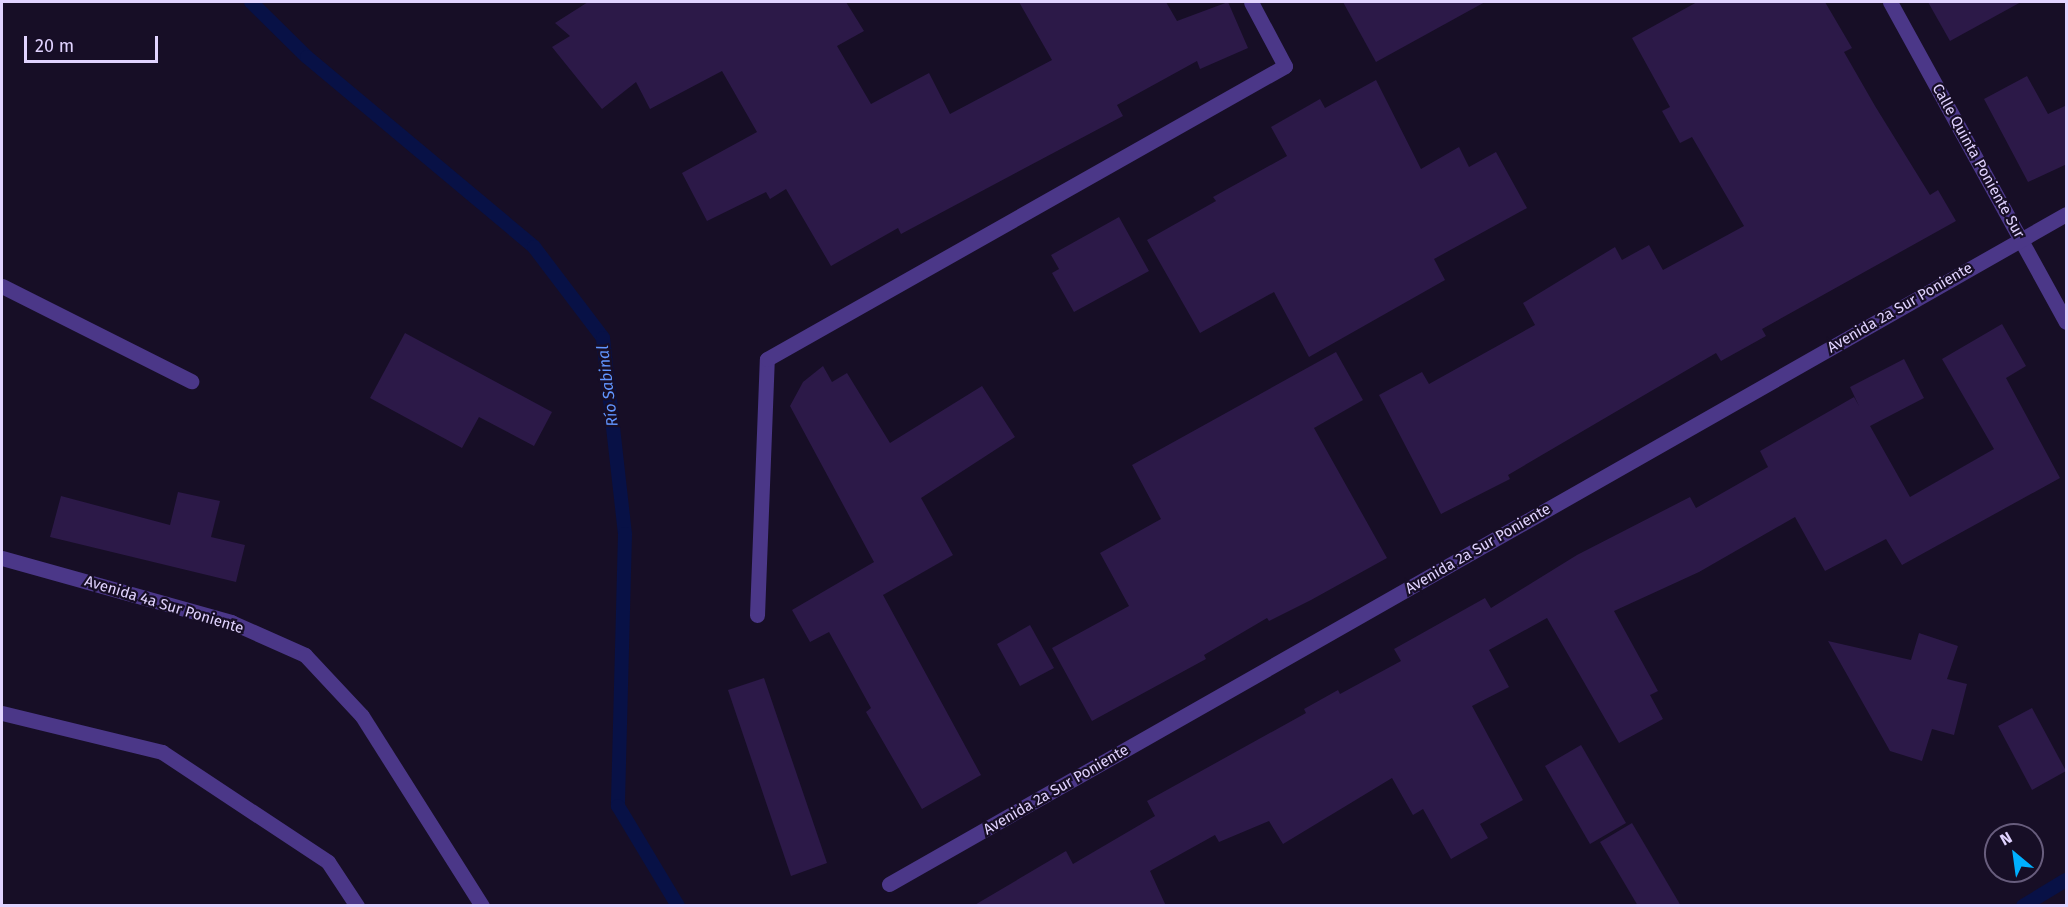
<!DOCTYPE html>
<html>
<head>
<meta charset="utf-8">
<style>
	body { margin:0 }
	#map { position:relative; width:2068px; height:907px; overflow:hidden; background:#170e26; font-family:"Fira Sans",sans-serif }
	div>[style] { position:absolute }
	.stream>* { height:14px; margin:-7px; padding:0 7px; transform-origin:7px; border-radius:7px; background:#081146 }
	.building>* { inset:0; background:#2c1948 }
	.service>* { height:15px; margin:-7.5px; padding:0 7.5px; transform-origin:7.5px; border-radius:7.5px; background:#4b3788 }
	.minor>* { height:15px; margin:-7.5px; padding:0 7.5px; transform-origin:7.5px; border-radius:7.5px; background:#4b3788 }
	span { translate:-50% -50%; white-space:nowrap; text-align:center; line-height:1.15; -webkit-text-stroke:4.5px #170e26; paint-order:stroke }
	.street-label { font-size:15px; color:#e1d3ff }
	.water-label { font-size:16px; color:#6195ff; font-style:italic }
	.frame { position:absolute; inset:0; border:3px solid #e1d3ff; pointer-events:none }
	.north { position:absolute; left:1984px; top:823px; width:60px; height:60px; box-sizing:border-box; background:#170e26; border:2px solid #685d7d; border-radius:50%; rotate:331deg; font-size:16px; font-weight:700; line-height:24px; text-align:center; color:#e1d3ff }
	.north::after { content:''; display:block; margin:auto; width:21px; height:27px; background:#00b0fe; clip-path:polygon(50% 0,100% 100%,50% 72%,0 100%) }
	.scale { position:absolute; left:24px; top:36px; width:134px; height:27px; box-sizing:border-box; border:3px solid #e1d3ff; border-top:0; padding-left:8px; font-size:18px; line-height:21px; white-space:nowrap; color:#e1d3ff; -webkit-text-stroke:4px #170e26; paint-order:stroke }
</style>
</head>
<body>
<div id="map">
	<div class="stream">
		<div style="left:251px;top:2px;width:78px;rotate:44.5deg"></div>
		<div style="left:307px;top:57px;width:296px;rotate:39.9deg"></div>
		<div style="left:534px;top:247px;width:114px;rotate:52.8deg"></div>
		<div style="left:603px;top:338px;width:197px;rotate:83.6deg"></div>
		<div style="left:625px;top:534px;width:272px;rotate:91.5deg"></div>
		<div style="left:618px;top:806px;width:117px;rotate:59deg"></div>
		<div style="left:2023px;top:906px;width:50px;rotate:-31.2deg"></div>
	</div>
	<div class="building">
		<div style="clip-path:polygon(588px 2px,846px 2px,864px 31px,837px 46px,871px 104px,929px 73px,950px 114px,1052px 60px,1019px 2px,1166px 2px,1177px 21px,1228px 2px,1248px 48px,1200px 69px,1197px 61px,1117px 105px,1123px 116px,901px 234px,898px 228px,831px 266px,786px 189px,770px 199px,766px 192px,707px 221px,682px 173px,757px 132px,722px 71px,650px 109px,636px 82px,602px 109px,552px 47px,570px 36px,555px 23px)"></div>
		<div style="clip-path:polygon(1343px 2px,1485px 2px,1376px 62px)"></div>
		<div style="clip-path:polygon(1697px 2px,1825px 2px,1852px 48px,1844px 52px,1875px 106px,1930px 195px,1938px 190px,1956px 221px,1762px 329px,1766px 336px,1721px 361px,1716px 353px,1508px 475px,1510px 479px,1441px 514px,1379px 395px,1422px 372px,1429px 384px,1535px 325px,1523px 303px,1615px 247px,1622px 260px,1649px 245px,1663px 270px,1744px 226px,1692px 137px,1680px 143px,1662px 111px,1670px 107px,1632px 38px)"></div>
		<div style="clip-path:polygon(1928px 2px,2021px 2px,1950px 41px)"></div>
		<div style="clip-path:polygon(2027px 76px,2048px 114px,2067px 105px,2067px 164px,2028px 182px,1984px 99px)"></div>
		<div style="clip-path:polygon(1376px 80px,1421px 169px,1459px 147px,1469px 167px,1496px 152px,1527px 208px,1434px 259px,1445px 280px,1309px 357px,1274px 292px,1200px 333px,1147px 240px,1216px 201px,1213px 197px,1287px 156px,1271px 127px,1320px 99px,1325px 108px)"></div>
		<div style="clip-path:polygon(1119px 217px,1149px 271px,1074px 312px,1052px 273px,1059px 269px,1051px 255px)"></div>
		<div style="clip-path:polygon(2002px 324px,2026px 366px,2006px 378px,2060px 478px,1902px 565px,1886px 539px,1825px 571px,1795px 517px,1699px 572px,1614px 611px,1658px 691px,1650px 695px,1663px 719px,1619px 743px,1547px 618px,1489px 650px,1509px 687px,1472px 706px,1523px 800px,1480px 824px,1488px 838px,1451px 859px,1423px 809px,1413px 815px,1392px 778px,1283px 844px,1269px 821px,1219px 842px,1215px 835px,1150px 871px,1166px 906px,973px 906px,1066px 851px,1073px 864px,1155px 816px,1147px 801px,1306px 713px,1304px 709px,1338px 690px,1340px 694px,1401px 661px,1394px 649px,1485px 598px,1491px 608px,1577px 555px,1690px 497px,1696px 508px,1768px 467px,1760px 451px,1854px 397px,1859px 406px,1850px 387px,1904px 359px,1924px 398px,1870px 426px,1910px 497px,1994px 449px,1942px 359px)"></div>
		<div style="clip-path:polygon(405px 333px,552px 412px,534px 446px,479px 417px,462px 448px,370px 398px)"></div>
		<div style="clip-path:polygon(1336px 352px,1363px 400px,1314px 428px,1387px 558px,1311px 600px,1269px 621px,1267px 618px,1204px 655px,1206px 659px,1092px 721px,1052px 648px,1129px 606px,1100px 553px,1161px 519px,1132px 465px)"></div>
		<div style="clip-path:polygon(823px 366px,832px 382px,847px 373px,890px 443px,982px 386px,1015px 437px,921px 498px,953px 555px,883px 595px,981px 775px,922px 809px,866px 712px,871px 708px,829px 632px,810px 642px,792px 610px,874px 562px,790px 406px,803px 382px)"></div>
		<div style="clip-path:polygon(178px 492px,220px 501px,211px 537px,245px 545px,236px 582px,50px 537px,61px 496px,170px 525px)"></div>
		<div style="clip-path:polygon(1030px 625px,1054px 668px,1020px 686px,997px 644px)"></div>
		<div style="clip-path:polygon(1919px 633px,1958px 646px,1947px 679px,1967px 684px,1954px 735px,1932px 729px,1922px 761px,1890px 751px,1828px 641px,1911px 660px)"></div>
		<div style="clip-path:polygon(764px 678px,827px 863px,791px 876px,728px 690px)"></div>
		<div style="clip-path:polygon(2032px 708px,2066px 771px,2032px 790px,1998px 726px)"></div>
		<div style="clip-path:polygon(1581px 745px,1626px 823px,1590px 844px,1545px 766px)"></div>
		<div style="clip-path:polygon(1632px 823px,1681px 906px,1638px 906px,1600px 842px)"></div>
	</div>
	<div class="service">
		<div style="left:2px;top:286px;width:212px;rotate:26.7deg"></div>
		<div style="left:2px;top:713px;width:165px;rotate:13.7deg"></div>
		<div style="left:162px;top:752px;width:199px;rotate:33.5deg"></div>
		<div style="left:328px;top:862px;width:53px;rotate:56.6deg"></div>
	</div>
	<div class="minor">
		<div style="left:1890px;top:2px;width:365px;rotate:61.2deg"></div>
		<div style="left:2px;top:558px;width:238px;rotate:15.6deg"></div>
		<div style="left:231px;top:622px;width:81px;rotate:24deg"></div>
		<div style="left:305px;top:655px;width:83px;rotate:46.9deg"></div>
		<div style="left:362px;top:716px;width:225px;rotate:57.7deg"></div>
		<div style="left:757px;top:615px;width:256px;rotate:-87.8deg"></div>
		<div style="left:767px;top:359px;width:595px;rotate:-29.49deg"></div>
		<div style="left:1285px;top:66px;width:72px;rotate:-118deg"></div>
		<div style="left:889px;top:884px;width:1354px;rotate:-29.65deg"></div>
	</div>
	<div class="street-label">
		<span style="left:1978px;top:161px;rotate:61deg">Calle Quinta Poniente Sur</span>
		<span style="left:1900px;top:308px;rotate:-30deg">Avenida 2a Sur Poniente</span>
		<span style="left:1478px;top:549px;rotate:-30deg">Avenida 2a Sur Poniente</span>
		<span style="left:164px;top:605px;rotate:17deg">Avenida 4a Sur Poniente</span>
		<span style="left:1056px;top:790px;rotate:-30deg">Avenida 2a Sur Poniente</span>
	</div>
	<div class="water-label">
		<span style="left:608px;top:386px;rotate:-97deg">Río Sabinal</span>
	</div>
	<div class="frame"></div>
	<div class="north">N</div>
	<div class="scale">20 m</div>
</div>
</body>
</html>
